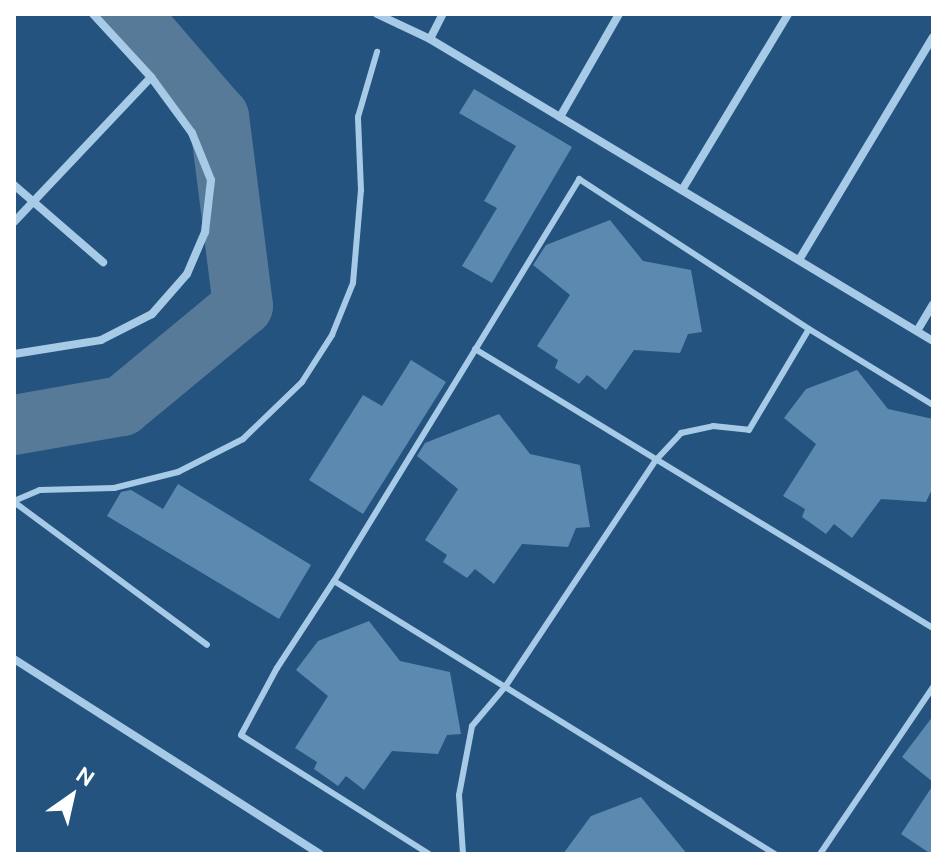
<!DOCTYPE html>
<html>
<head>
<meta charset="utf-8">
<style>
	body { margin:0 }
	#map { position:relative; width:947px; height:868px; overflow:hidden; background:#23537e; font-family:Ubuntu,sans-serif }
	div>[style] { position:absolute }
	.river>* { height:60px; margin:-30px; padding:0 30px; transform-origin:30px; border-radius:30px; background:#567a98 }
	.building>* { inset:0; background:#5c89af }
	.service>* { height:6px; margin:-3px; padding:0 3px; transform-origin:3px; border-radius:3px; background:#a7cae6 }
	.minor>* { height:8px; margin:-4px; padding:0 4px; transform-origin:4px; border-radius:4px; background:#a7cae6 }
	span { translate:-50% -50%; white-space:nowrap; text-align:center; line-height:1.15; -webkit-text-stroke:8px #23537e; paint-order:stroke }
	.frame { position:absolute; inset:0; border:16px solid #fff; pointer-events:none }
	.north { position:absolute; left:32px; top:756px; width:80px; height:80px; -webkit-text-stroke:6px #23537e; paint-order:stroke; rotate:34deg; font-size:22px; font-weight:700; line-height:32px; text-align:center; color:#fff }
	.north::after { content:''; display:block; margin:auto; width:28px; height:36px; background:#fff; clip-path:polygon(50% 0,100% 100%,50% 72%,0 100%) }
</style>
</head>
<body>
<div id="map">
	<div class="river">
		<div style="left:14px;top:425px;width:110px;rotate:-10deg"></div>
		<div style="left:122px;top:406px;width:157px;rotate:-39.6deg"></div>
		<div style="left:243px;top:306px;width:191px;rotate:-97.2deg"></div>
		<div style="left:219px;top:117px;width:136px;rotate:-130.8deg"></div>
	</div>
	<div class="building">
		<div style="clip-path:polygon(474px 89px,572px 147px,492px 283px,462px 266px,497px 208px,484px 201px,516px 146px,459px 113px)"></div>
		<div style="clip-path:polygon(610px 220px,643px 261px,691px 270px,702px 332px,688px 334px,680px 353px,634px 350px,606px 390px,587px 375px,579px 384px,555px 368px,558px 360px,537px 346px,570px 295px,533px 265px,546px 245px)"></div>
		<div style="clip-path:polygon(411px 360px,446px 382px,363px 514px,309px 480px,363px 395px,382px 406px)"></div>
		<div style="clip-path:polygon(857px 370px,888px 409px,933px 419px,933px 487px,926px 502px,881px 499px,852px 538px,834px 524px,826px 534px,802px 517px,805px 509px,783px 496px,816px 444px,784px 418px,806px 389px)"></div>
		<div style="clip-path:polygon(499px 414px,530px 454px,580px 465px,590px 527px,576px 528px,568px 547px,522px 544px,494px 584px,475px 569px,467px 578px,443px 562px,447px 555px,425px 540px,458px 489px,417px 456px,425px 443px)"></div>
		<div style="clip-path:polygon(178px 484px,311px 565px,279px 619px,107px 516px,121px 492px,131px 490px,163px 509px)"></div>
		<div style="clip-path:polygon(369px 621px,400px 661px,450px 672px,461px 734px,447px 735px,438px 754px,392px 751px,364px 790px,346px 776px,338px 786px,314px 769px,317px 762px,295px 748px,328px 696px,296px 670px,318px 641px)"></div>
		<div style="clip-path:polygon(933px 716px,933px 782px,902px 757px)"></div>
		<div style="clip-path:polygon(933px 785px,933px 854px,931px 854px,901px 834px)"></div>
		<div style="clip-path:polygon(641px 797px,687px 854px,563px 854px,591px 816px)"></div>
	</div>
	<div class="service">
		<div style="left:475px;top:349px;width:536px;rotate:31.35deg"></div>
		<div style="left:14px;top:501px;width:28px;rotate:-23deg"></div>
		<div style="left:40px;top:490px;width:74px;rotate:-1.5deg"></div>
		<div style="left:114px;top:488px;width:66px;rotate:-14deg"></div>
		<div style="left:178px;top:472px;width:73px;rotate:-26.9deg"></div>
		<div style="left:243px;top:439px;width:82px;rotate:-44deg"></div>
		<div style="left:302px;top:382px;width:56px;rotate:-57.4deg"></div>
		<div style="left:332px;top:335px;width:56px;rotate:-68deg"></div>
		<div style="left:353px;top:283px;width:93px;rotate:-85.1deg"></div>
		<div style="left:361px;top:190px;width:73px;rotate:-92.4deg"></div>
		<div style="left:358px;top:117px;width:68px;rotate:-73.7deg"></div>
		<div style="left:14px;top:502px;width:240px;rotate:36.5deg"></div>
		<div style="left:334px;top:581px;width:519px;rotate:31.76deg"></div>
		<div style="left:429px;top:854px;width:222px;rotate:-147.7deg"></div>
		<div style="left:241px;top:735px;width:76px;rotate:-61.8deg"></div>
		<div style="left:277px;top:668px;width:104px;rotate:-56.8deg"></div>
		<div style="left:334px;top:581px;width:471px;rotate:-58.6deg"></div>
		<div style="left:579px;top:179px;width:275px;rotate:33.1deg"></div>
		<div style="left:809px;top:329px;width:145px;rotate:31.5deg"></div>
		<div style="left:463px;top:854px;width:59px;rotate:-93.9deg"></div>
		<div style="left:459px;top:795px;width:70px;rotate:-79.3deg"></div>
		<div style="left:472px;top:726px;width:51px;rotate:-49.8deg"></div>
		<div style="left:505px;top:687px;width:273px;rotate:-56.4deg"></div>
		<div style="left:656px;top:460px;width:37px;rotate:-47deg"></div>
		<div style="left:681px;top:433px;width:33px;rotate:-12deg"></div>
		<div style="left:713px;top:426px;width:36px;rotate:6deg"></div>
		<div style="left:749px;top:430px;width:117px;rotate:-59.3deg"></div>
		<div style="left:820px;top:854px;width:202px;rotate:-55.9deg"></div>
	</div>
	<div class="minor">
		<div style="left:377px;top:14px;width:59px;rotate:25.3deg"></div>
		<div style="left:430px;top:39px;width:587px;rotate:30.98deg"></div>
		<div style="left:430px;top:39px;width:28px;rotate:-63deg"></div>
		<div style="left:560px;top:117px;width:119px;rotate:-60.2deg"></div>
		<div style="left:14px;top:185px;width:118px;rotate:40.9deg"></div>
		<div style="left:682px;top:190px;width:205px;rotate:-58.9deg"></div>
		<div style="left:14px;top:222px;width:199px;rotate:-46.6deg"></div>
		<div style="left:799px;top:260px;width:260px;rotate:-59deg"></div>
		<div style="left:917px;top:331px;width:31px;rotate:-59deg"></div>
		<div style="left:14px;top:354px;width:88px;rotate:-9.1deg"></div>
		<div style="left:101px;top:340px;width:57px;rotate:-27deg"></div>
		<div style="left:152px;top:314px;width:53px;rotate:-48.8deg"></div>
		<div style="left:187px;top:274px;width:46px;rotate:-66.8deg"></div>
		<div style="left:205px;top:232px;width:52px;rotate:-83.4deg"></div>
		<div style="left:211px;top:180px;width:51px;rotate:-112deg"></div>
		<div style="left:192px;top:133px;width:69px;rotate:-126.2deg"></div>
		<div style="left:151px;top:77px;width:86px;rotate:-132.6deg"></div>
		<div style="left:14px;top:659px;width:363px;rotate:32.5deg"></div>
	</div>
	<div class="frame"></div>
	<div class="north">N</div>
</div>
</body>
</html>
